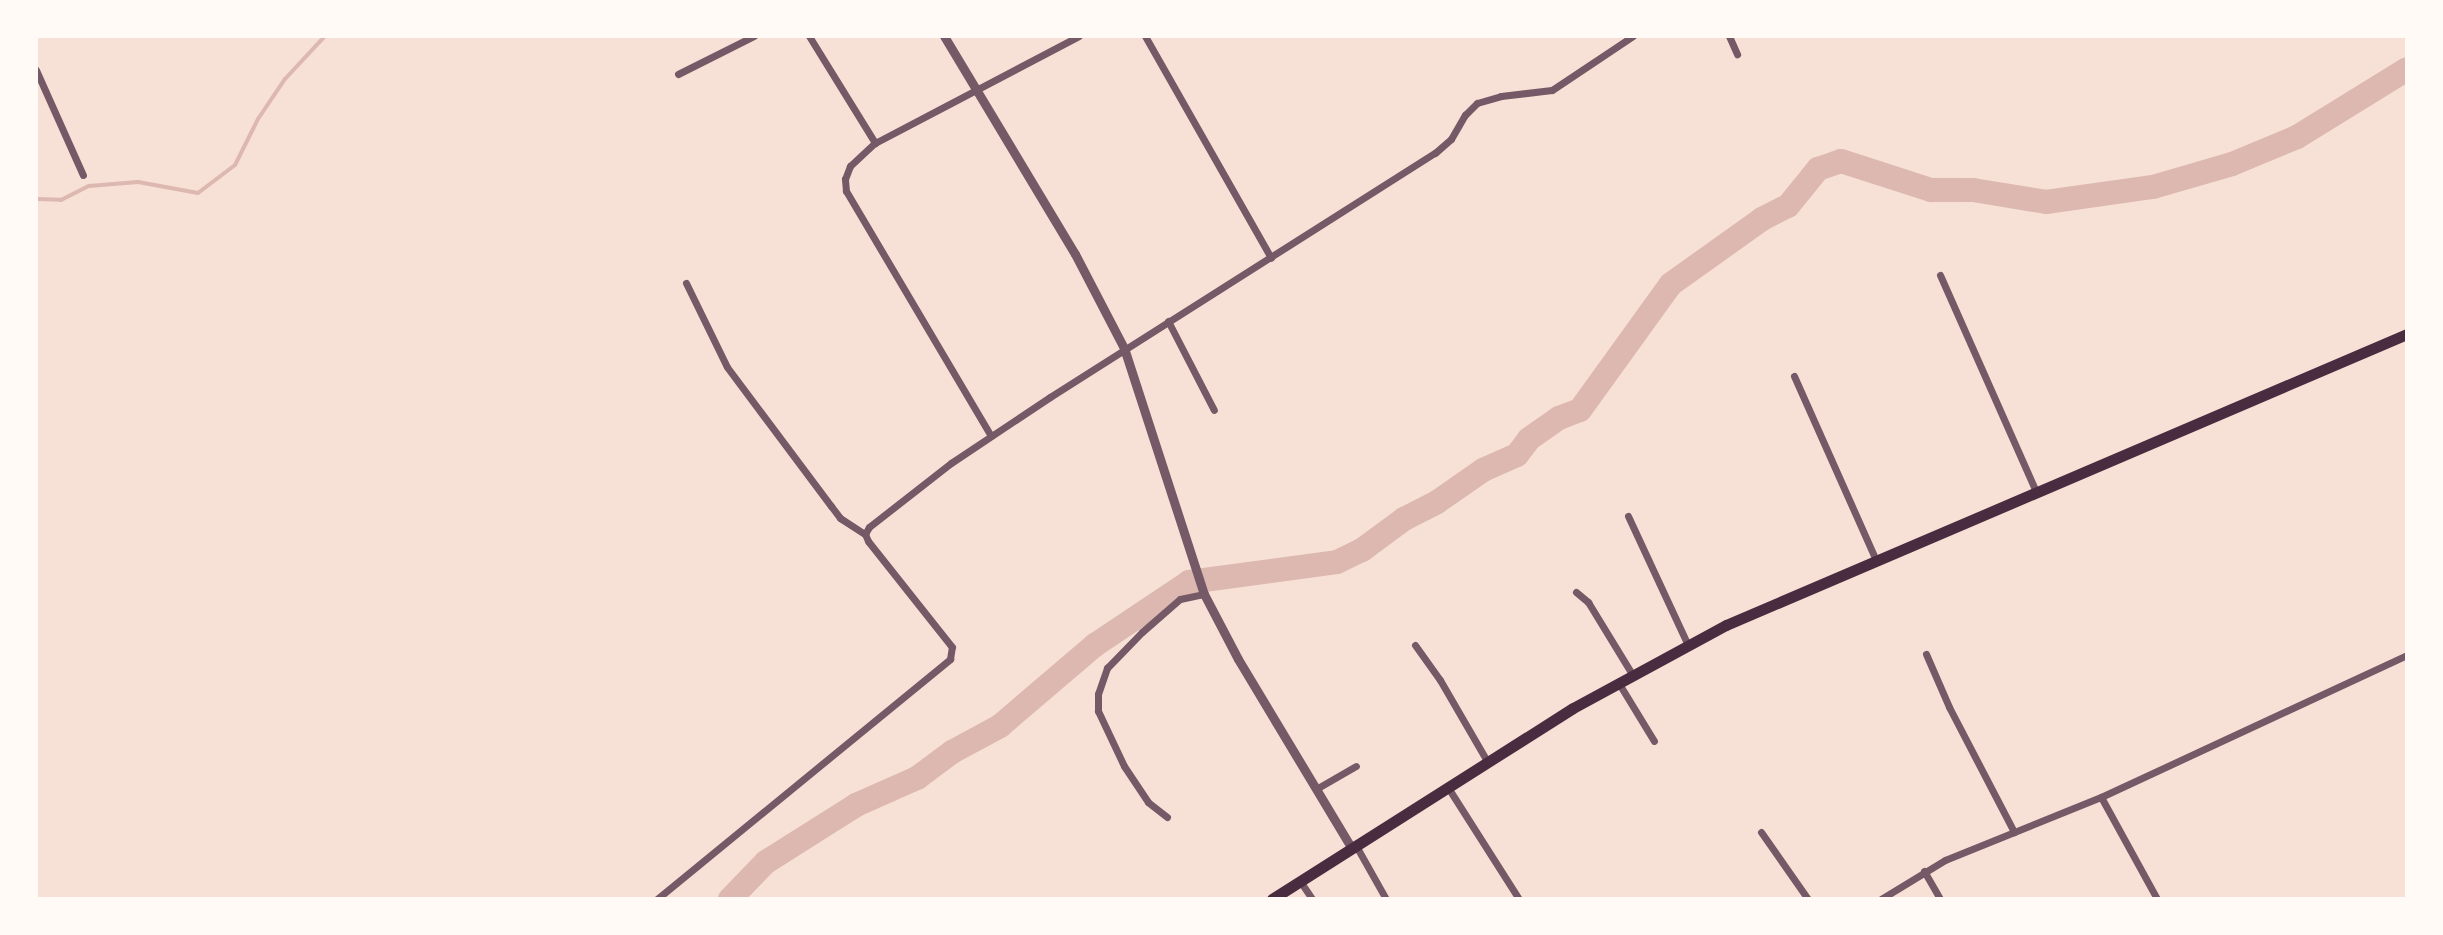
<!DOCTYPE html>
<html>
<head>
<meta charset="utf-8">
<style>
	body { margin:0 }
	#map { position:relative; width:2443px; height:935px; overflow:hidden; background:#f7e1d7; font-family:"IBM Plex Sans",sans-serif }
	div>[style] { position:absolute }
	.stream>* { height:4px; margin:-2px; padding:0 2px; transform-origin:2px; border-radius:2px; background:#dcb8b0 }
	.river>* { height:24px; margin:-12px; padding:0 12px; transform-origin:12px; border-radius:12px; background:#dcb8b0 }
	.minor>* { height:7px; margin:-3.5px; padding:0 3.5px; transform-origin:3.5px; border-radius:3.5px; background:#755966 }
	.tertiary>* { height:9px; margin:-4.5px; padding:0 4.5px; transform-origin:4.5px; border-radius:4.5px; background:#755966 }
	.secondary>* { height:11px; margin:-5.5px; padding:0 5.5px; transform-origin:5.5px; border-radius:5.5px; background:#4a2c40 }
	span { translate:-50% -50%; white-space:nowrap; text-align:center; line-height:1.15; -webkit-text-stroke:8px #fffaf5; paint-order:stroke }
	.frame { position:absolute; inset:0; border:38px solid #fffaf5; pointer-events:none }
</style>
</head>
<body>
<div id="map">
	<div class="stream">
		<div style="left:36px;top:199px;width:25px;rotate:2deg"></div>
		<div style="left:61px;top:200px;width:31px;rotate:-27deg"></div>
		<div style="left:89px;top:186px;width:49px;rotate:-4.7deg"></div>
		<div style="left:138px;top:182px;width:61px;rotate:10.4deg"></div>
		<div style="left:198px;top:193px;width:46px;rotate:-37.1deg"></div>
		<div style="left:235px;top:165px;width:51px;rotate:-63.4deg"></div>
		<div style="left:258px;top:119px;width:48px;rotate:-56deg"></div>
		<div style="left:285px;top:79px;width:59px;rotate:-47.1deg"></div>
	</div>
	<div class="river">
		<div style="left:730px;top:899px;width:52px;rotate:-45.8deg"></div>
		<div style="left:766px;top:862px;width:107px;rotate:-32.3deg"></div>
		<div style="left:856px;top:805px;width:67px;rotate:-23.9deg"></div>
		<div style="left:917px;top:778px;width:44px;rotate:-36.6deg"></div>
		<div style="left:952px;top:752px;width:55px;rotate:-28.4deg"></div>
		<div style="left:1000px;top:726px;width:125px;rotate:-40.5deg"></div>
		<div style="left:1095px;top:645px;width:113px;rotate:-33.8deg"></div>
		<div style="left:1189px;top:582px;width:149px;rotate:-7.7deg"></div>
		<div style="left:1337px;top:562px;width:28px;rotate:-26deg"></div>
		<div style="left:1362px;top:550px;width:52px;rotate:-36.4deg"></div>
		<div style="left:1404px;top:519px;width:37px;rotate:-27deg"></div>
		<div style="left:1437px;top:502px;width:56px;rotate:-34.8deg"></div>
		<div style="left:1483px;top:470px;width:37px;rotate:-24deg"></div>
		<div style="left:1517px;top:455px;width:20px;rotate:-53deg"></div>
		<div style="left:1529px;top:439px;width:37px;rotate:-35deg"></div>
		<div style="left:1559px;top:418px;width:22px;rotate:-21deg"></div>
		<div style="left:1580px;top:410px;width:155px;rotate:-54.2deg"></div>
		<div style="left:1671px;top:284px;width:112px;rotate:-35.5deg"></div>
		<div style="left:1762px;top:219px;width:29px;rotate:-27deg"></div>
		<div style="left:1788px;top:206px;width:48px;rotate:-51deg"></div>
		<div style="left:1818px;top:169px;width:24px;rotate:-19deg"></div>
		<div style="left:1841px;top:161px;width:95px;rotate:17.9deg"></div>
		<div style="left:1931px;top:190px;width:42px"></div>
		<div style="left:1973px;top:190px;width:74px;rotate:9.3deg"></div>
		<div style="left:2046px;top:202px;width:108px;rotate:-8deg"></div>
		<div style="left:2153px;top:187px;width:82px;rotate:-16.2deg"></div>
		<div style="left:2232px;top:164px;width:70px;rotate:-22.6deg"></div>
		<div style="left:2297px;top:137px;width:129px;rotate:-31.7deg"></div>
	</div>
	<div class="minor">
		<div style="left:809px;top:36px;width:126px;rotate:58.3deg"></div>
		<div style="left:1145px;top:36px;width:255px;rotate:60.4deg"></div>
		<div style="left:1729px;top:36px;width:20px;rotate:66deg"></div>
		<div style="left:36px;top:70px;width:115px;rotate:65.9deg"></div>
		<div style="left:678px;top:74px;width:85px;rotate:-26.6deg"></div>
		<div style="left:1940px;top:275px;width:237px;rotate:66.1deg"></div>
		<div style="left:686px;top:283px;width:93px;rotate:64deg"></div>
		<div style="left:727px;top:367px;width:174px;rotate:53.2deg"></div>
		<div style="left:831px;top:506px;width:15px;rotate:53deg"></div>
		<div style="left:840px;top:518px;width:30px;rotate:33deg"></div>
		<div style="left:1168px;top:321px;width:100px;rotate:62.7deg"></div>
		<div style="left:1794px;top:376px;width:201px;rotate:66deg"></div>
		<div style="left:991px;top:436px;width:285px;rotate:-120.6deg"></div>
		<div style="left:846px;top:191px;width:12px;rotate:-95deg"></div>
		<div style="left:845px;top:179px;width:14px;rotate:-69deg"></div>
		<div style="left:850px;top:166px;width:34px;rotate:-43deg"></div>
		<div style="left:875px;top:143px;width:230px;rotate:-27.7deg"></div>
		<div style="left:1628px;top:516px;width:142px;rotate:65.1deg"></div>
		<div style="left:1576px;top:592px;width:16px;rotate:40deg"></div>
		<div style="left:1588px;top:602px;width:84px;rotate:58.6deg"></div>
		<div style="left:1415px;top:645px;width:43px;rotate:54.5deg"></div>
		<div style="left:1440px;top:680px;width:94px;rotate:59.9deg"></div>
		<div style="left:1926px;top:654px;width:58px;rotate:66.5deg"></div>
		<div style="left:1949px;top:707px;width:141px;rotate:62.5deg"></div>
		<div style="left:1618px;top:682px;width:69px;rotate:58.6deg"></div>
		<div style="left:1447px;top:786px;width:134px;rotate:57.5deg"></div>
		<div style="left:1316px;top:789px;width:46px;rotate:-29.9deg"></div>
		<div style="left:2101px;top:797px;width:116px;rotate:61.2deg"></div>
		<div style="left:1167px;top:817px;width:24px;rotate:-142deg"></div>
		<div style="left:1148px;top:802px;width:43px;rotate:-123.7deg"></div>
		<div style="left:1124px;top:766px;width:61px;rotate:-115.3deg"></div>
		<div style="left:1098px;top:711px;width:17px;rotate:-90deg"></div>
		<div style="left:1098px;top:694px;width:28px;rotate:-71deg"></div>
		<div style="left:1107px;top:668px;width:50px;rotate:-45.8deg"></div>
		<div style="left:1142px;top:632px;width:50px;rotate:-41deg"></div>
		<div style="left:1180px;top:599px;width:25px;rotate:-12deg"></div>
		<div style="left:1761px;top:832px;width:82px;rotate:55deg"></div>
		<div style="left:1355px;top:844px;width:63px;rotate:60.6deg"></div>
		<div style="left:1924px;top:871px;width:32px;rotate:60deg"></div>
		<div style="left:1300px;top:881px;width:22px;rotate:56deg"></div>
		<div style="left:657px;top:899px;width:379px;rotate:-39.3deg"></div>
		<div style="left:950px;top:659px;width:12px;rotate:-81deg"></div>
		<div style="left:952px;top:647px;width:135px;rotate:-128.4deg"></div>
		<div style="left:868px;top:541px;width:8px;rotate:-113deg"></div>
		<div style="left:865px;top:534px;width:8px;rotate:-60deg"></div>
		<div style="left:869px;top:527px;width:104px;rotate:-38deg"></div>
		<div style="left:951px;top:463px;width:119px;rotate:-33.7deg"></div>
		<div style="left:1050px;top:397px;width:456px;rotate:-32.4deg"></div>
		<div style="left:1435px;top:153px;width:21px;rotate:-41deg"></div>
		<div style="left:1451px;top:139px;width:28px;rotate:-60deg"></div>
		<div style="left:1465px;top:115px;width:17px;rotate:-45deg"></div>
		<div style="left:1477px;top:103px;width:25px;rotate:-16deg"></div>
		<div style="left:1501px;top:96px;width:51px;rotate:-6.7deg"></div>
		<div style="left:1552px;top:90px;width:97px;rotate:-33.7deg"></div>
		<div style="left:1881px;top:899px;width:75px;rotate:-31.4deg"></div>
		<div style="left:1945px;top:860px;width:168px;rotate:-22deg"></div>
		<div style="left:2101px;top:797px;width:337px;rotate:-24.9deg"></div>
	</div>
	<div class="tertiary">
		<div style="left:944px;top:36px;width:254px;rotate:59deg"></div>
		<div style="left:1075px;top:254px;width:106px;rotate:62.5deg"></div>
		<div style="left:1124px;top:348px;width:259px;rotate:72deg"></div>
		<div style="left:1204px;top:594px;width:73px;rotate:62.4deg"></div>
		<div style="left:1238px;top:659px;width:219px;rotate:59deg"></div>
	</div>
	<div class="secondary">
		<div style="left:1272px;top:899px;width:356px;rotate:-32.4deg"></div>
		<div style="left:1573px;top:708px;width:174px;rotate:-28.5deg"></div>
		<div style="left:1726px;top:625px;width:741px;rotate:-23.14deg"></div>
	</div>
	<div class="frame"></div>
</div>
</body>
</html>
